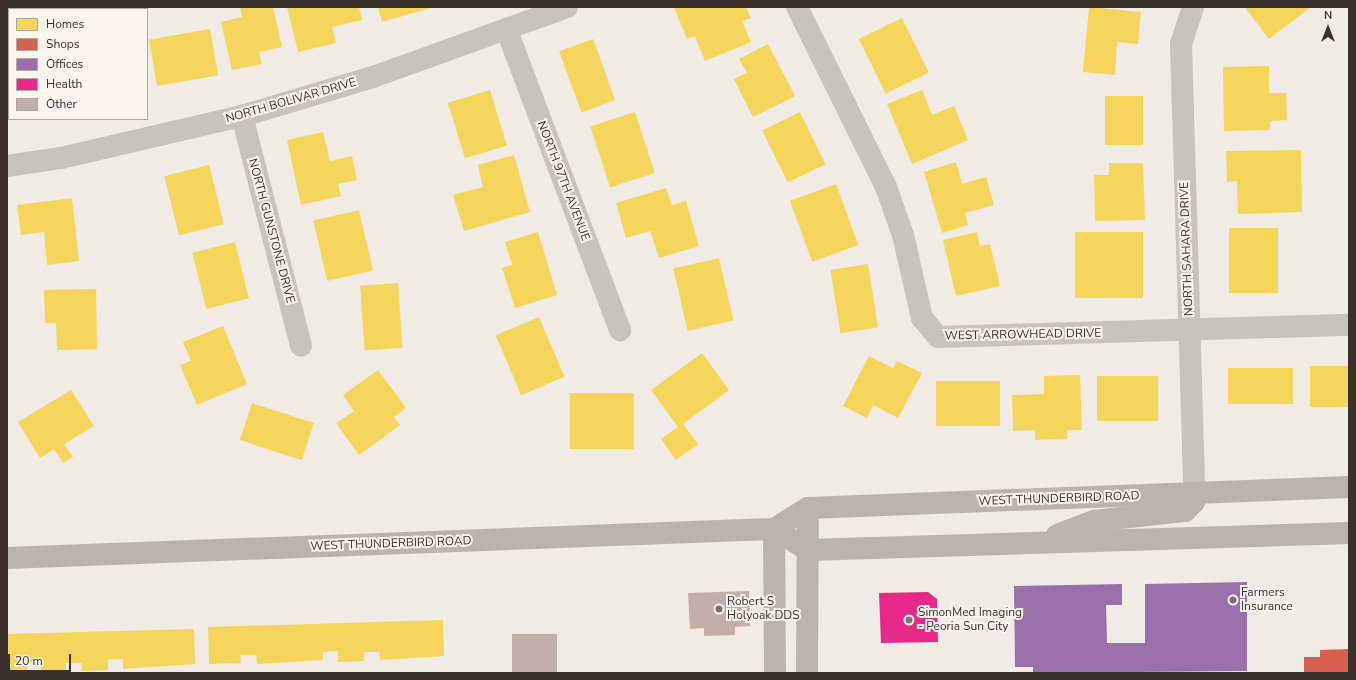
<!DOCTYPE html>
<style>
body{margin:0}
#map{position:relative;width:1356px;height:680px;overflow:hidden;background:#f0ebe5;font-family:"Nunito Sans",sans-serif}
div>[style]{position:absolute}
.homes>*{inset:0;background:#f6d55c;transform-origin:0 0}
.shops>*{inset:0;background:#d6604d}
.offices>*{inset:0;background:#9970ab}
.health>*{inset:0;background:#e7298a}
.building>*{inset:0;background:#c3afa7;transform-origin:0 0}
.street>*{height:22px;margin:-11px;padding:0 11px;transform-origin:11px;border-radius:11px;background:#c9c3be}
.secondary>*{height:22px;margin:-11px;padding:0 11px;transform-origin:11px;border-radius:11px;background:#bab3ae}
.dots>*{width:11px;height:11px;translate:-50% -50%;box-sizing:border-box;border:2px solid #fbf5ee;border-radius:50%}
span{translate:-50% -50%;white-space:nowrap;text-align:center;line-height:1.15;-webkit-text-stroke:4px #fbf5ee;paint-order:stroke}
.street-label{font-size:12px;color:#3b302b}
.poi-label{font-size:12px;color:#3b302b}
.left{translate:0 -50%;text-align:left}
.frame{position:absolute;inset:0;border:8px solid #3b302b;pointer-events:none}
.legend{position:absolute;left:8px;top:8px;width:140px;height:112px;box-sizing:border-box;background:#fbf5ee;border:1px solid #aea6a0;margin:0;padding:5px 7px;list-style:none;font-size:12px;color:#3b302b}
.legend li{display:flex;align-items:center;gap:8px;height:20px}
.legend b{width:20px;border:1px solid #aea6a0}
.north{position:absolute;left:1308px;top:8px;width:40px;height:40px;-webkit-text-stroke:3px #fbf5ee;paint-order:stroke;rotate:0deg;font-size:11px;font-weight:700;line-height:16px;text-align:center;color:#3b302b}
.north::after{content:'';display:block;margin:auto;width:14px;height:18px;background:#3b302b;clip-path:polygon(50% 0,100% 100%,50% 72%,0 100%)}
.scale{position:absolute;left:8px;top:654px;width:63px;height:18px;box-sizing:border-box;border:2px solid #3b302b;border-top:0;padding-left:5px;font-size:12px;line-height:14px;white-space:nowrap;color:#3b302b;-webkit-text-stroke:3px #fbf5ee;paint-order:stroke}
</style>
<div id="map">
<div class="homes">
<i style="clip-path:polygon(240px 7px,273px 7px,282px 47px,259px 52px,262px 64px,232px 70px,221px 22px,242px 17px)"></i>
<i style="clip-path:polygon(287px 7px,359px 7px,362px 20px,332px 27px,336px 43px,298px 52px)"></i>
<i style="clip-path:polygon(378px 7px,434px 7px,382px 22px)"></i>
<i style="clip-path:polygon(674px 7px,746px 7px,751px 18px,742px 21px,751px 42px,705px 61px,695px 36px,687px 39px)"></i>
<i style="clip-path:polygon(1089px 7px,1141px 12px,1138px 44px,1117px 42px,1115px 75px,1083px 72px)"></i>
<i style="clip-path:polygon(1248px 7px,1311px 7px,1269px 39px,1246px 9px)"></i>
<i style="left:902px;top:18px;width:61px;height:48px;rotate:64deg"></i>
<i style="left:210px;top:29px;width:47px;height:62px;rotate:80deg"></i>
<i style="left:593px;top:39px;width:65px;height:36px;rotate:70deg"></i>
<i style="clip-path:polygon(768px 44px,795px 96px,753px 117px,734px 79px,747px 73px,739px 59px)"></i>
<i style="clip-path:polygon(1269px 66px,1269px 93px,1286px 93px,1287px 120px,1270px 121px,1270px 130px,1224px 131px,1223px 67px)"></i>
<i style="clip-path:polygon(7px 71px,9px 71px,7px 119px)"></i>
<i style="left:490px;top:90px;width:58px;height:44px;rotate:73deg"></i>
<i style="clip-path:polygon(922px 90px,932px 115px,954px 106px,968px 140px,912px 164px,887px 104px)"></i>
<i style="left:1105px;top:96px;width:38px;height:49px"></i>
<i style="left:635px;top:112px;width:64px;height:47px;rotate:72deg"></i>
<i style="left:800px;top:112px;width:58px;height:42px;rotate:64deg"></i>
<i style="clip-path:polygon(323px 132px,330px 161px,352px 156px,357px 180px,338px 184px,341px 196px,301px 205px,287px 140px)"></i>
<i style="clip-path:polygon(1301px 150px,1302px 212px,1238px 214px,1237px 181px,1227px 182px,1226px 151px)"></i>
<i style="clip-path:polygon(514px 155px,530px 212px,464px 231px,453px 195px,483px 187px,478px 165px)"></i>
<i style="clip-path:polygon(956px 162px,962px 184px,986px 177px,994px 205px,965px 213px,968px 225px,942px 233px,924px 172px)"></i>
<i style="clip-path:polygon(1109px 163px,1143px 163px,1145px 220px,1095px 221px,1094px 175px,1109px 175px)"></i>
<i style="left:209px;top:165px;width:61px;height:46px;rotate:76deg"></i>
<i style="left:836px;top:184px;width:65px;height:49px;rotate:70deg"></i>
<i style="clip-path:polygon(666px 188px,672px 205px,686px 201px,699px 246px,659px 258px,650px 231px,626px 238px,616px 203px)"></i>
<i style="clip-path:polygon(72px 198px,79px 261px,47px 265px,44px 232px,21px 235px,17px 205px)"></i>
<i style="left:359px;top:210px;width:62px;height:47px;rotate:77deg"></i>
<i style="left:1229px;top:228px;width:49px;height:65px"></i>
<i style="clip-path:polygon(538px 232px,557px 295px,515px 308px,502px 268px,512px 265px,505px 242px)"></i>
<i style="clip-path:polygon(977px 232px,980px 246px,990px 244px,1000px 286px,956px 296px,943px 240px)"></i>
<i style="left:1075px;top:232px;width:68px;height:66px"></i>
<i style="left:235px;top:242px;width:58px;height:44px;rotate:76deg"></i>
<i style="left:719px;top:258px;width:64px;height:47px;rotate:77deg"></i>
<i style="left:868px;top:264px;width:64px;height:38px;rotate:81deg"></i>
<i style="left:398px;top:283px;width:65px;height:38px;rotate:86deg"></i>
<i style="clip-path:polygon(96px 289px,97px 349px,57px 350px,56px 323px,45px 323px,44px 290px)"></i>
<i style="left:539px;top:317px;width:65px;height:47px;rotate:67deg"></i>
<i style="clip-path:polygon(223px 326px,247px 384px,197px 405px,180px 365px,191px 361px,183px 342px)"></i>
<i style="clip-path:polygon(702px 353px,729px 390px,683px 424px,698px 444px,676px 460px,661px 439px,678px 427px,651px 390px)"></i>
<i style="clip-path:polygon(869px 356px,893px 368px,897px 361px,922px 373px,898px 418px,873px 405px,867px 418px,843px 406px)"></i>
<i style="left:1310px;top:366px;width:39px;height:41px"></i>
<i style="left:1228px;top:368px;width:65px;height:36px"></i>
<i style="clip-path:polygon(378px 370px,406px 408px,394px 417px,400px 425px,359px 455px,336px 423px,354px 411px,343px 395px)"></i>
<i style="clip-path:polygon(1080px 375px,1082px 430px,1067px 430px,1067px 439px,1035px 440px,1035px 430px,1013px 431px,1012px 395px,1044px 394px,1044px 376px)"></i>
<i style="left:1097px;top:376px;width:61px;height:45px"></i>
<i style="left:936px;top:381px;width:64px;height:45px"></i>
<i style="clip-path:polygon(71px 390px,94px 426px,64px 444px,73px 457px,63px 463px,54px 449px,40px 458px,18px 422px)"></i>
<i style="left:570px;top:393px;width:64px;height:56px"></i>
<i style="left:252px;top:403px;width:65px;height:39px;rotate:18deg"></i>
<i style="clip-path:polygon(443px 620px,444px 656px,380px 660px,379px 652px,364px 652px,364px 661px,338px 662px,338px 651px,323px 652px,323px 660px,257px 664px,256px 655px,240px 655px,241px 663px,209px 664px,208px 627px)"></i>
<i style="clip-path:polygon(194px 629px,195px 664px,123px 669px,123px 659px,108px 659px,108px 670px,82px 671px,82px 663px,66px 663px,66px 671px,41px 672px,41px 662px,27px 662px,27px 673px,7px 673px,7px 634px)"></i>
</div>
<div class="shops">
<i style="clip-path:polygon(1349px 649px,1349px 673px,1304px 673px,1304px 657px,1320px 657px,1320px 650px)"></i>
</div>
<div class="offices">
<i style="clip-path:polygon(1247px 582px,1247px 671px,1033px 673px,1033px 667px,1015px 667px,1014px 586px,1122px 584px,1122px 605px,1106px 605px,1107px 643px,1145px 643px,1145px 584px)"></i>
</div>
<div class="health">
<i style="clip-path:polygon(928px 592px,937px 599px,938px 642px,881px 643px,879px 593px)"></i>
</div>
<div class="building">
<i style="clip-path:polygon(749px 591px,750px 626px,735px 627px,735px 635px,704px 636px,704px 628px,690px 629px,688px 593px)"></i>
<i style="left:512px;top:634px;width:45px;height:39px"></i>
</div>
<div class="street">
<i style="left:797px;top:7px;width:201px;rotate:63.7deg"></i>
<i style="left:886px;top:187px;width:51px;rotate:70.5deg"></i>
<i style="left:903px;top:235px;width:85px;rotate:77.1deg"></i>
<i style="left:922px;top:318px;width:25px;rotate:50deg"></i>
<i style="left:938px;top:337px;width:411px;rotate:-1.7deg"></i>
<i style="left:1193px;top:7px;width:39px;rotate:108deg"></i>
<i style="left:1181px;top:44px;width:449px;rotate:88.3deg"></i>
<i style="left:507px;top:31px;width:320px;rotate:69.3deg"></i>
<i style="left:242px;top:116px;width:237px;rotate:75.6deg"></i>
<i style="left:7px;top:166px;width:55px;rotate:-8.4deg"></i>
<i style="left:61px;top:158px;width:186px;rotate:-13.1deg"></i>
<i style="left:242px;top:116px;width:137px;rotate:-16.6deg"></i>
<i style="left:373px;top:77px;width:206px;rotate:-19.8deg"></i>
</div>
<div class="secondary">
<i style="left:774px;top:529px;width:40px;rotate:32deg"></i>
<i style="left:808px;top:550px;width:541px;rotate:-1.8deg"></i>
<i style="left:774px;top:529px;width:144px;rotate:89.6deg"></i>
<i style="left:1057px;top:535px;width:40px;rotate:-21deg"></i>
<i style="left:1094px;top:521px;width:92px;rotate:-6.3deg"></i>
<i style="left:1185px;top:511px;width:13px;rotate:-45deg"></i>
<i style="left:1194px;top:502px;width:9px;rotate:-90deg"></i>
<i style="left:7px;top:558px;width:768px;rotate:-2.17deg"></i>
<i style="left:774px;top:529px;width:40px;rotate:-32deg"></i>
<i style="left:808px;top:508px;width:541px;rotate:-2.22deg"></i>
<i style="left:807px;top:673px;width:165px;rotate:-89.7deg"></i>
</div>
<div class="dots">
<i style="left:1233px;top:600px;background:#7a716c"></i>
<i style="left:719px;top:609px;background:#7a716c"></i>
<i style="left:909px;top:620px;background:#7a716c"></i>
</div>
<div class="street-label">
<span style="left:291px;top:101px;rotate:-16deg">NORTH BOLIVAR DRIVE</span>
<span style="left:563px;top:181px;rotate:69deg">NORTH 97TH AVENUE</span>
<span style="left:271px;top:231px;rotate:75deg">NORTH GUNSTONE DRIVE</span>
<span style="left:1187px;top:249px;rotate:-92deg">NORTH SAHARA DRIVE</span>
<span style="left:1023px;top:335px;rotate:-1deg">WEST ARROWHEAD DRIVE</span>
<span style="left:1059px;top:499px;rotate:-2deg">WEST THUNDERBIRD ROAD</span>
<span style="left:391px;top:544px;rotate:-2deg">WEST THUNDERBIRD ROAD</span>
</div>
<div class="poi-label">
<span class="left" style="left:1241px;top:600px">Farmers<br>Insurance</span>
<span class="left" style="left:727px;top:609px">Robert S<br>Holyoak DDS</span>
<span class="left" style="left:918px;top:620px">SimonMed Imaging<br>- Peoria Sun City</span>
</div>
<div class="frame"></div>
<ul class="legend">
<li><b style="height:11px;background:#f6d55c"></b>Homes</li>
<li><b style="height:11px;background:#d6604d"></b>Shops</li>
<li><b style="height:11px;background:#9970ab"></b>Offices</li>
<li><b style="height:11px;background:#e7298a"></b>Health</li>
<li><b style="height:11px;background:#c3afa7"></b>Other</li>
</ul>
<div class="north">N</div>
<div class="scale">20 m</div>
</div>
